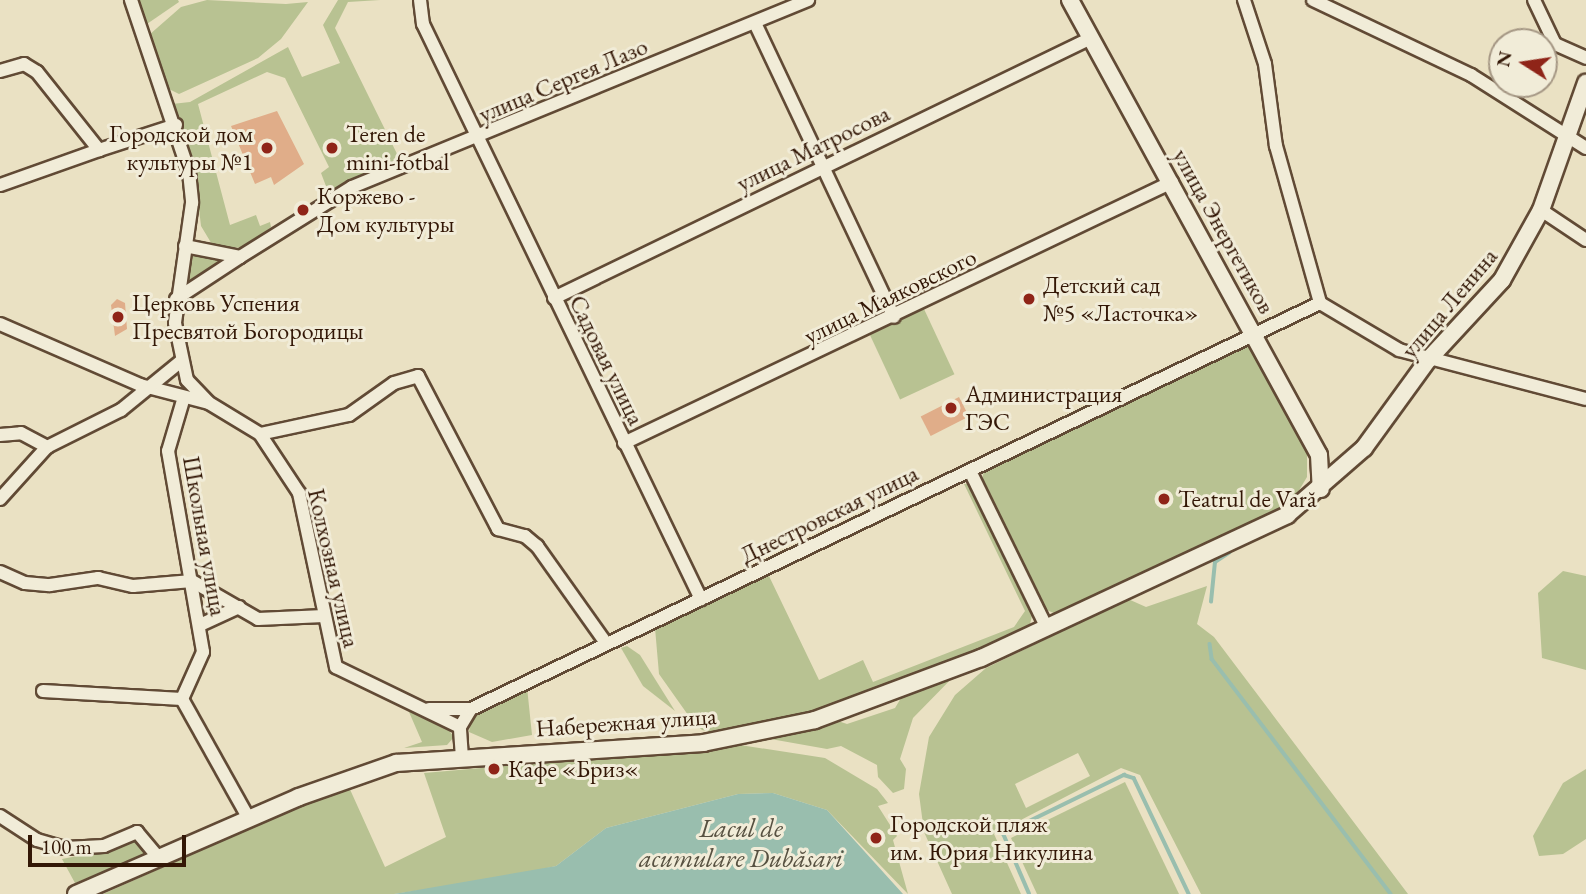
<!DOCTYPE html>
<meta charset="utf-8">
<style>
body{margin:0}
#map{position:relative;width:1586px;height:894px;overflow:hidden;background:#eae1c3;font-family:"EB Garamond",serif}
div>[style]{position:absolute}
.green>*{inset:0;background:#b8c292;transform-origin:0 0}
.water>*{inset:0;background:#99beae}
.stream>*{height:3.5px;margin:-1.75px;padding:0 1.75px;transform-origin:1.75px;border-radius:1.75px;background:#99beae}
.building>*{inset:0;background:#e0ad89;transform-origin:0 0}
.roads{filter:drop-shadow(2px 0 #614a35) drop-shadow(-2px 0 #614a35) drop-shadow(0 2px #614a35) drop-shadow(0 -2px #614a35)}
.minor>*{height:12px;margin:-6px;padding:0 6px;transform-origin:6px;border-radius:6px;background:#f1ecd8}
.tertiary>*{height:16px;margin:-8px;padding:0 8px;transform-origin:8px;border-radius:8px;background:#f1ecd8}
.dots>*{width:19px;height:19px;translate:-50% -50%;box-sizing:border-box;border:4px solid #f1ecd8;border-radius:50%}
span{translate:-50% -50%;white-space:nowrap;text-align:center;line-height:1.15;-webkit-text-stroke:6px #f1ecd8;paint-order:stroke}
.street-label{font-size:24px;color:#331706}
.poi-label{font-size:24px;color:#331706}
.right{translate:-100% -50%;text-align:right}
.left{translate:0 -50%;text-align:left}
.water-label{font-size:26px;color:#575141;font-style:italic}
.north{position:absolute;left:1488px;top:28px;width:70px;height:70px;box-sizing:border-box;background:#f1ecd8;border:2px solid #a59784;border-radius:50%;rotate:282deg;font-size:19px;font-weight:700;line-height:28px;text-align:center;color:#331706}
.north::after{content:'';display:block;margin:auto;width:24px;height:32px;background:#8f2418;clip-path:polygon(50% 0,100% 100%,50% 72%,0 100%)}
.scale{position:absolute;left:28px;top:835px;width:158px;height:32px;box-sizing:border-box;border:4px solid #331706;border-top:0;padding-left:9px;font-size:21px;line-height:24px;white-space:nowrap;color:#331706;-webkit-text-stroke:5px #f1ecd8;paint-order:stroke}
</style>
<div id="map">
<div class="green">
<i style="clip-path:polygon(137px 0,178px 0,179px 2px,144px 26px)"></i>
<i style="clip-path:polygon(207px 0,286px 4px,308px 2px,281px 39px,258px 58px,179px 94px,167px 88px,149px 35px,181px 7px)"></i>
<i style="clip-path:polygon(338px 0,380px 0,348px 2px,335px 28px,402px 164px,329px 194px,321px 173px,329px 167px,285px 78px,267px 72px,198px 104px,230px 225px,256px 215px,260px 226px,270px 222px,271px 227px,244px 248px,213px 246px,201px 226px,194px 166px,172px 104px,190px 102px,288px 47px,302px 77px,340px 63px,323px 25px)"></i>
<i style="clip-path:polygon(198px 254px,222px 261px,190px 282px,185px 278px,188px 258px)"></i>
<i style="left:924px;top:309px;width:72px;height:60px;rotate:65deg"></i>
<i style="clip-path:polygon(1244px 343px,1252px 346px,1307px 446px,1307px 477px,1292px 502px,1061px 616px,1044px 609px,982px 481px,984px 469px)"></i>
<i style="clip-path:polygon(964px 484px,971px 484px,1033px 611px,1029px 629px,819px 715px,720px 734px,702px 730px,693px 722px,659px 674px,655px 628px,768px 574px,819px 680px,863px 660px,873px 682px,1014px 627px,1025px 611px)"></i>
<i style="clip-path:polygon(1563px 571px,1586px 576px,1586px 670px,1542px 658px,1538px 593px)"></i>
<i style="clip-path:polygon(evenodd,1207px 586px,1197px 624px,1214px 637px,1408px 894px,1201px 894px,1140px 775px,1121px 768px,994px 834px,1021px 894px,952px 894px,924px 832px,919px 794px,929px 737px,955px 695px,986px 668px,1128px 599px,1146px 607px,1207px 586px,1078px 753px,1090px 776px,1026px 808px,1015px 784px,1078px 753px)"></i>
<i style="clip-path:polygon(627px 646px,640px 655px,675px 711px,643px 686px,621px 648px)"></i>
<i style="clip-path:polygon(959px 671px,913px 718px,900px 759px,906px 769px,904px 789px,893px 793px,878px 777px,877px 765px,841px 746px,827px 749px,765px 738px,835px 720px,847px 724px,895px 708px,904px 693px)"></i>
<i style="clip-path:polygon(527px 687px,532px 735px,492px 742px,469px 732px,472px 714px)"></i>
<i style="clip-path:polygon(406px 705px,444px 724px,454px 737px,447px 745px,404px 748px,422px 742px)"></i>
<i style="clip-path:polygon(740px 745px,825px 758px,877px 789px,888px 803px,878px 806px,897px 836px,893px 840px,908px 894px,827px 810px,773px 793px,738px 794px,606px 828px,556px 866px,504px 878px,394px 894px,103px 894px,348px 785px,385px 867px,446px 837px,424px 773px)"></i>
<i style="clip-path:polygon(1586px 769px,1586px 839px,1563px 854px,1539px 856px,1533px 836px,1563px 783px)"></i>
<i style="clip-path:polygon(1125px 782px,1179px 894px,1037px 894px,1011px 838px)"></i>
<i style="clip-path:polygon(136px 838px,148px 853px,75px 883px,62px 859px,108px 850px)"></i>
</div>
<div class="water">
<i style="clip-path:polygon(773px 793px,827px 810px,903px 894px,394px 894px,556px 866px,606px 828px,738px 794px)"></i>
</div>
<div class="stream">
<i style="left:1211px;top:602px;width:40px;rotate:-84.3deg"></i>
<i style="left:1215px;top:562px;width:17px;rotate:-33deg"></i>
<i style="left:1210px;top:644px;width:15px;rotate:82deg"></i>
<i style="left:1212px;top:659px;width:295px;rotate:52.7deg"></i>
<i style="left:1029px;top:894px;width:65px;rotate:-113.4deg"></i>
<i style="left:1003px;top:834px;width:135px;rotate:-26deg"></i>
<i style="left:1124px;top:775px;width:10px;rotate:17deg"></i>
<i style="left:1134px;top:778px;width:128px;rotate:64.6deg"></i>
</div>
<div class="building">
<i style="clip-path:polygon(277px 111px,304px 164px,274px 185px,271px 177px,255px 184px,231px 126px)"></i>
<i style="clip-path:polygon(117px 299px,125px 303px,127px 329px,115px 336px,111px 305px)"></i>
<i style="left:959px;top:397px;width:22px;height:43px;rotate:63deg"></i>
</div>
<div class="roads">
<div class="minor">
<i style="left:131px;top:0;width:182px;rotate:71.4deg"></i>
<i style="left:189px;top:172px;width:31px;rotate:84deg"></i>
<i style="left:192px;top:203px;width:121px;rotate:98.1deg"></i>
<i style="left:175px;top:323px;width:58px;rotate:78.1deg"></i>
<i style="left:187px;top:380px;width:30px;rotate:46deg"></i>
<i style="left:420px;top:0;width:24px;rotate:83deg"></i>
<i style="left:423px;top:24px;width:639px;rotate:64.2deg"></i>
<i style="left:1244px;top:0;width:67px;rotate:71.8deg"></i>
<i style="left:1265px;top:64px;width:83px;rotate:82.4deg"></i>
<i style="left:1276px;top:146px;width:163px;rotate:74.3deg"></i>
<i style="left:1320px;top:303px;width:92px;rotate:30.7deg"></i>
<i style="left:1399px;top:350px;width:193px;rotate:14.7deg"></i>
<i style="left:1313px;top:0;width:175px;rotate:25.4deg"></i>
<i style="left:1471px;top:75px;width:136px;rotate:32.4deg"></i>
<i style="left:1534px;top:0;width:49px;rotate:64.5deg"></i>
<i style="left:1555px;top:44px;width:34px;rotate:24deg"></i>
<i style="left:755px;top:23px;width:325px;rotate:64.7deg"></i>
<i style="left:0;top:71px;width:25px;rotate:-16deg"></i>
<i style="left:24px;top:64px;width:15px;rotate:32deg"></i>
<i style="left:37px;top:72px;width:100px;rotate:51.5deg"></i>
<i style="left:99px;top:150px;width:105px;rotate:160.5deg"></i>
<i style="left:99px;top:150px;width:81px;rotate:-18deg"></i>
<i style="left:1541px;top:210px;width:54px;rotate:33.7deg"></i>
<i style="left:185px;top:246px;width:56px;rotate:11.3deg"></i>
<i style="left:240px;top:257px;width:132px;rotate:-32deg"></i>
<i style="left:352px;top:187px;width:493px;rotate:-22.3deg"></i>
<i style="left:554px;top:298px;width:597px;rotate:-25.83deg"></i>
<i style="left:176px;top:299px;width:77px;rotate:-33.3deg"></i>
<i style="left:0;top:324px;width:153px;rotate:23.5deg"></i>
<i style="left:140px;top:385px;width:71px;rotate:14.6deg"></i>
<i style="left:209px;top:403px;width:60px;rotate:31.3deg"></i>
<i style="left:260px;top:434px;width:71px;rotate:56.5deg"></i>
<i style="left:299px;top:493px;width:178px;rotate:78deg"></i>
<i style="left:336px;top:667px;width:138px;rotate:25.8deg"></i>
<i style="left:184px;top:397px;width:56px;rotate:106.5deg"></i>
<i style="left:168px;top:451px;width:204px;rotate:80.1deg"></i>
<i style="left:203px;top:652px;width:51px;rotate:114.1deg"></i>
<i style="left:182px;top:699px;width:137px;rotate:60.8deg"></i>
<i style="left:260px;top:434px;width:91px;rotate:-12.1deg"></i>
<i style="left:349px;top:415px;width:55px;rotate:-35.4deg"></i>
<i style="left:394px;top:383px;width:25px;rotate:-16deg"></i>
<i style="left:418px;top:376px;width:173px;rotate:62.4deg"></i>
<i style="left:498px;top:529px;width:28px;rotate:15deg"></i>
<i style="left:525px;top:536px;width:16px;rotate:40deg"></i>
<i style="left:537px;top:546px;width:119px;rotate:54.6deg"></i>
<i style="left:0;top:435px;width:21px;rotate:-5deg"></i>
<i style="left:21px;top:433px;width:30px;rotate:28deg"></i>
<i style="left:624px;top:443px;width:607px;rotate:-25.47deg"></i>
<i style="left:970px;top:471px;width:175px;rotate:63.9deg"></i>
<i style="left:0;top:499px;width:70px;rotate:-47.9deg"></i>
<i style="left:47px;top:447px;width:83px;rotate:-26.6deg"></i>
<i style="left:121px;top:410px;width:77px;rotate:-39.2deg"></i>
<i style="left:0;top:572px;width:27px;rotate:24deg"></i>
<i style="left:25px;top:583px;width:25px;rotate:5deg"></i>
<i style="left:50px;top:585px;width:49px;rotate:-8.3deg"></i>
<i style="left:98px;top:578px;width:36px;rotate:13deg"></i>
<i style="left:133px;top:586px;width:59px;rotate:-4.8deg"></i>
<i style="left:192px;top:581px;width:76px;rotate:29.9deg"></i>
<i style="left:258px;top:619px;width:66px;rotate:-2.6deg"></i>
<i style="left:200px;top:625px;width:43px;rotate:-24.8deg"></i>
<i style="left:43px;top:691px;width:139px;rotate:3.3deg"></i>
<i style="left:429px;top:709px;width:42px"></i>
<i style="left:462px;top:758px;width:31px;rotate:-94deg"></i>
<i style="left:460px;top:727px;width:21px;rotate:-59deg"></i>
<i style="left:471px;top:709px;width:941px;rotate:-25.56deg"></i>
<i style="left:0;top:816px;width:44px;rotate:33deg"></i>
<i style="left:37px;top:840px;width:29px;rotate:16deg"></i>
<i style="left:65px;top:848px;width:39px;rotate:-3deg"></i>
<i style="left:104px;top:846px;width:36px;rotate:-23deg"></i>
<i style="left:137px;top:832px;width:35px;rotate:50deg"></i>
</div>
<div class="tertiary">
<i style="left:1070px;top:0;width:519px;rotate:61.31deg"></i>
<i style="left:1319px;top:455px;width:34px;rotate:87deg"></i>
<i style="left:76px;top:894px;width:243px;rotate:-23.5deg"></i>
<i style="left:299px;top:797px;width:103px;rotate:-19.3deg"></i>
<i style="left:396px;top:763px;width:308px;rotate:-3.7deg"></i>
<i style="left:703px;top:743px;width:114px;rotate:-11.6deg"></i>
<i style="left:815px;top:720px;width:177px;rotate:-20.5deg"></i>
<i style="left:981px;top:658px;width:338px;rotate:-25deg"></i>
<i style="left:1287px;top:515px;width:102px;rotate:-41deg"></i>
<i style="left:1364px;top:448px;width:109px;rotate:-54deg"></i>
<i style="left:1428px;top:360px;width:109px;rotate:-47.2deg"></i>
<i style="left:1502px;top:280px;width:80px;rotate:-60.9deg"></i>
<i style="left:1541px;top:210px;width:135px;rotate:-70.5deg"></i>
</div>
</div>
<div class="dots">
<i style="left:267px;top:148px;background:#8f2418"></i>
<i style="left:332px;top:148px;background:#8f2418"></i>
<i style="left:303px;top:210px;background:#8f2418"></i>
<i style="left:1029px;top:299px;background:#8f2418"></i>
<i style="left:118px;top:317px;background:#8f2418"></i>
<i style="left:951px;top:408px;background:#8f2418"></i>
<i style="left:1164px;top:499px;background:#8f2418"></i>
<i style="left:494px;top:769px;background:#8f2418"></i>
<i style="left:876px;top:838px;background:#8f2418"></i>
</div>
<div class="street-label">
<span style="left:563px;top:80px;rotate:-23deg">улица Сергея Лазо</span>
<span style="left:813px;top:148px;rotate:-26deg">улица Матросова</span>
<span style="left:1224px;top:231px;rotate:61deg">улица Энергетиков</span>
<span style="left:890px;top:296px;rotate:-26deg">улица Маяковского</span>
<span style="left:1449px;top:303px;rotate:-50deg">улица Ленина</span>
<span style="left:607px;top:360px;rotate:64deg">Садовая улица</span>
<span style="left:829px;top:514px;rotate:-26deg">Днестровская улица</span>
<span style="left:205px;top:536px;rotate:80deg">Школьная улица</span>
<span style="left:334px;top:568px;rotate:77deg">Колхозная улица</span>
<span style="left:626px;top:722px;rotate:-4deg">Набережная улица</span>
</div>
<div class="poi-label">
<span class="right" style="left:253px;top:148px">Городской дом<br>культуры №1</span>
<span class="left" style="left:346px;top:148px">Teren de<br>mini-fotbal</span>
<span class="left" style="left:317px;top:210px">Коржево -<br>Дом культуры</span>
<span class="left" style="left:1043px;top:299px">Детский сад<br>№5 «Ласточка»</span>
<span class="left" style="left:132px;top:317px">Церковь Успения<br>Пресвятой Богородицы</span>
<span class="left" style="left:965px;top:408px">Администрация<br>ГЭС</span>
<span class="left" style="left:1178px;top:499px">Teatrul de Vară</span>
<span class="left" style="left:508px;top:769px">Кафе «Бриз«</span>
<span class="left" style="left:890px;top:838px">Городской пляж<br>им. Юрия Никулина</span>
</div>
<div class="water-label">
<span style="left:741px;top:844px">Lacul de<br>acumulare Dubăsari</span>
</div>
<div class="north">N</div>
<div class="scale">100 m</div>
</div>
